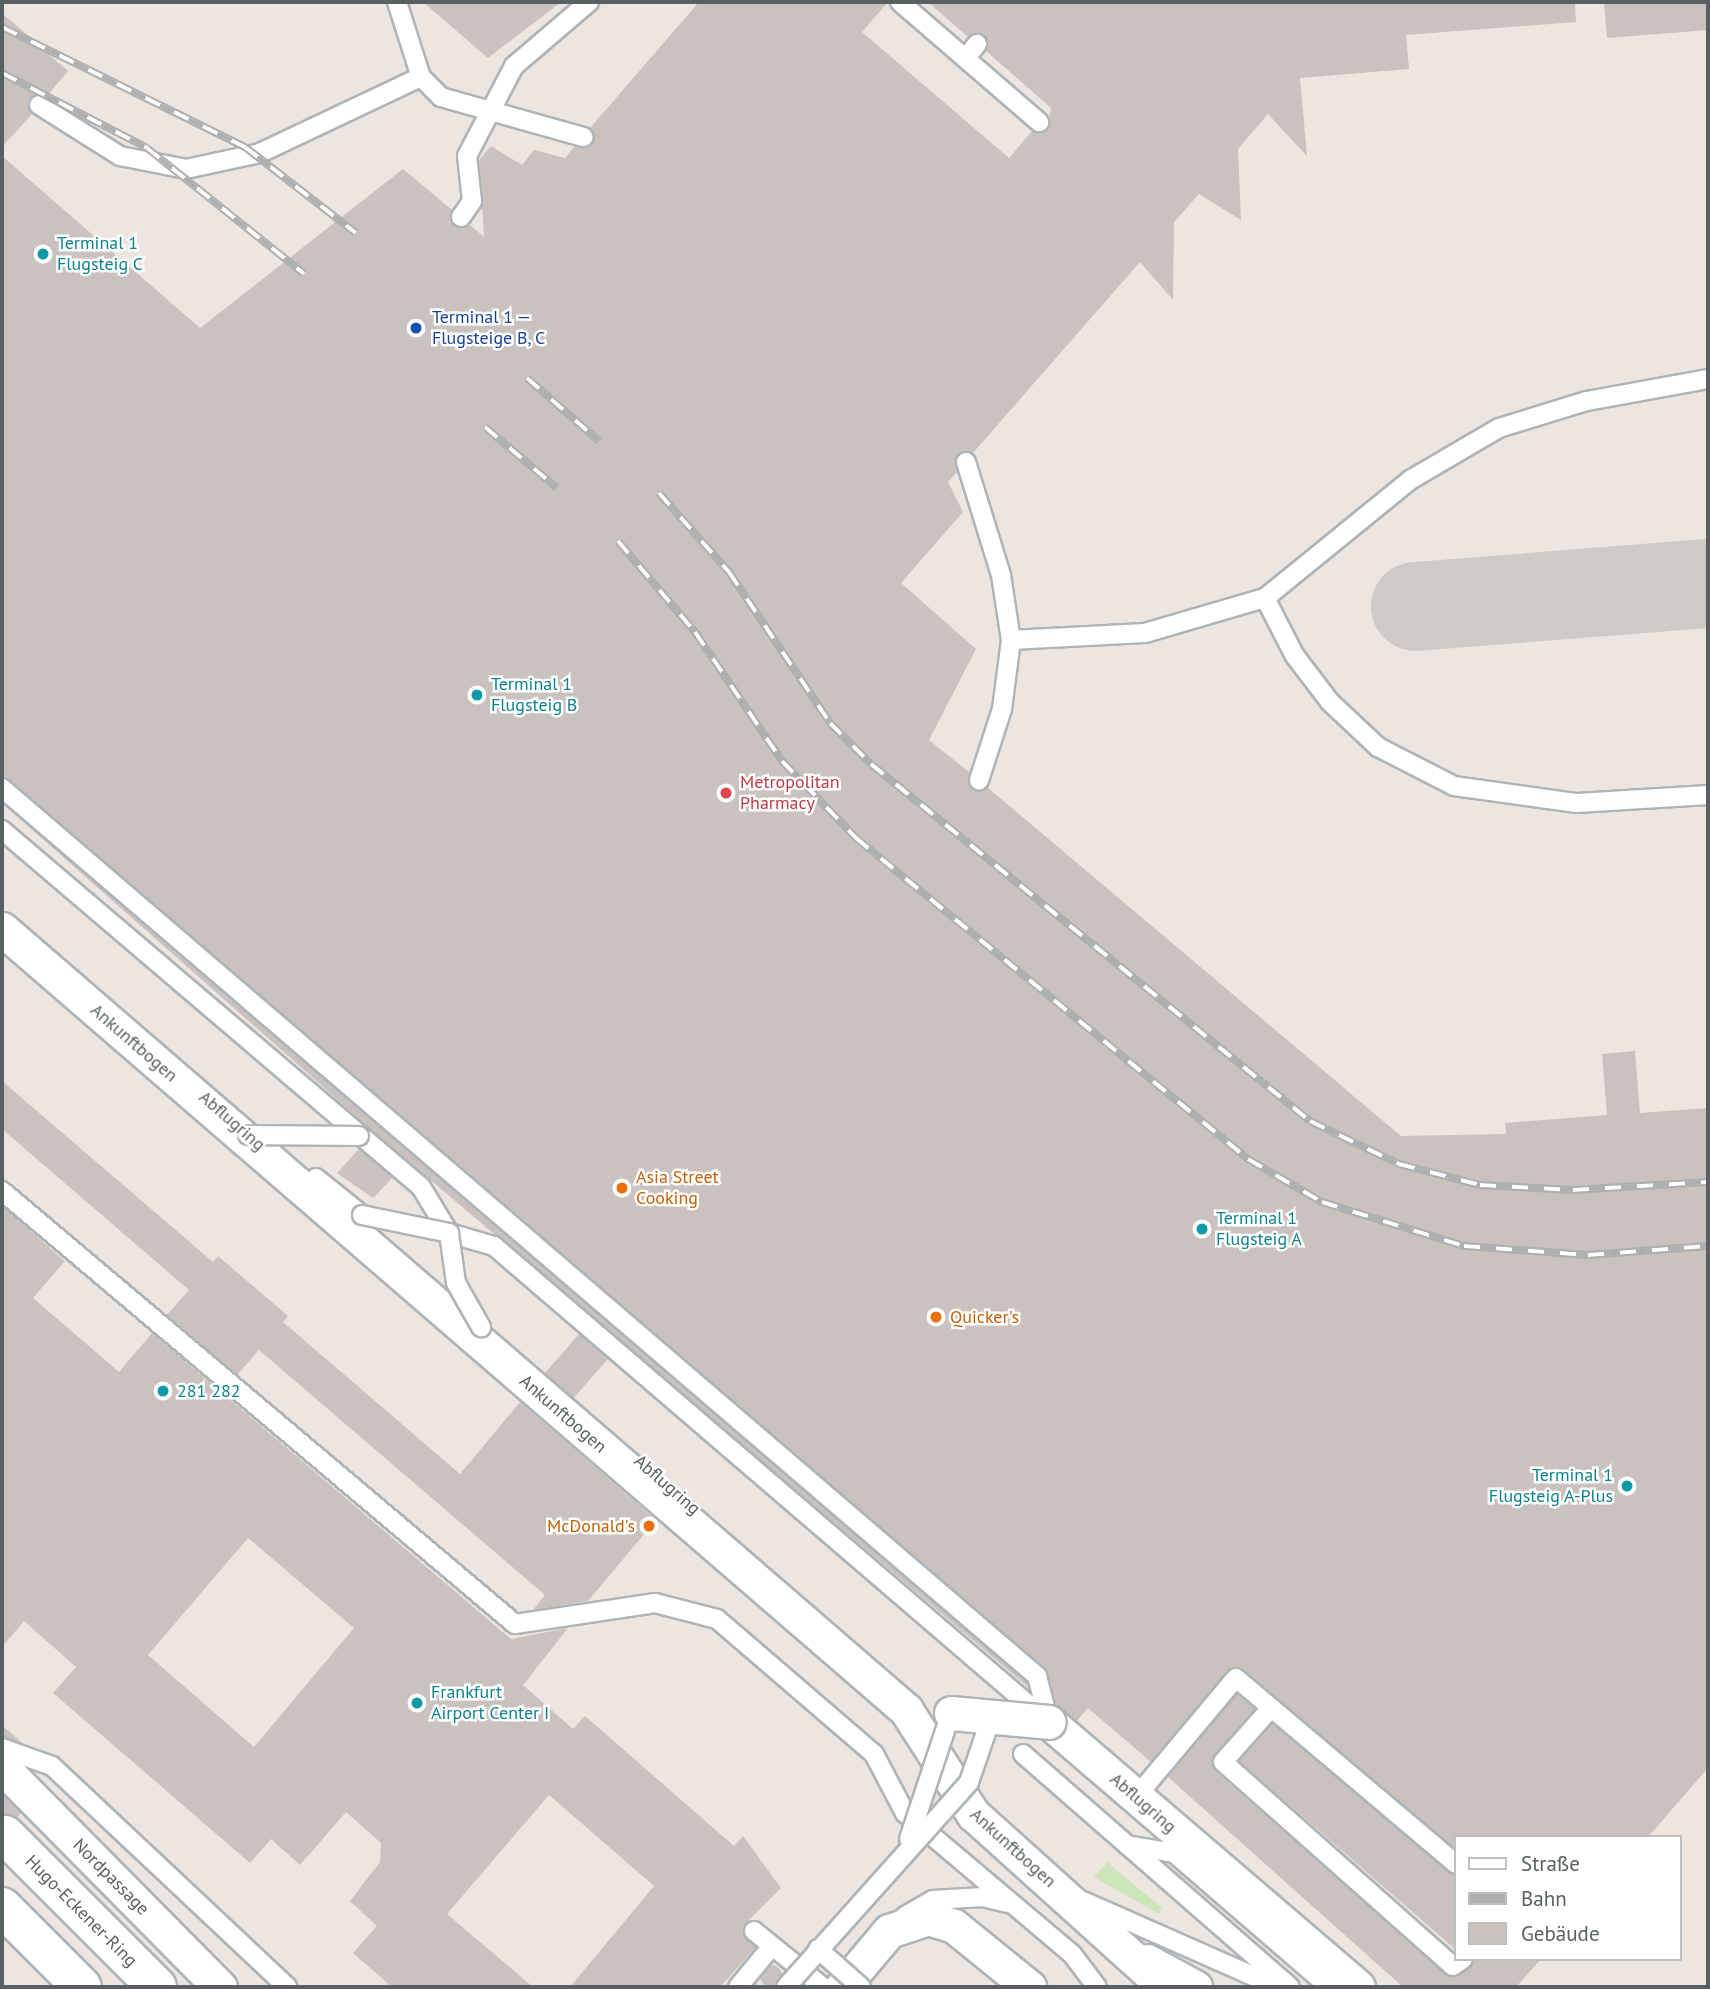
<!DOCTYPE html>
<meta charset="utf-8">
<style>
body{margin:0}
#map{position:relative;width:1710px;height:1989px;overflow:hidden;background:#ede5df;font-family:"PT Sans",sans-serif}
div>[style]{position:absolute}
.green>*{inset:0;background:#cbe7ba}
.taxiway>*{height:89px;margin:-44.5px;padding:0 44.5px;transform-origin:44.5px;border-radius:44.5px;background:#cecac8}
.building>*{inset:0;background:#cac2bf;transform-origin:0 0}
.round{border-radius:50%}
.roads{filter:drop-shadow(2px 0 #aeb4b7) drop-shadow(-2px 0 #aeb4b7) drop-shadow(0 2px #aeb4b7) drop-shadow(0 -2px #aeb4b7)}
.lane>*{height:18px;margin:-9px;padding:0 9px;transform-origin:9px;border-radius:9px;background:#fff}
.street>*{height:33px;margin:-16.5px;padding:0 16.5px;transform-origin:16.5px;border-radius:16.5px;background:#fff}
.secondary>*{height:38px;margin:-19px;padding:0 19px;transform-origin:19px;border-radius:19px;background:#fff}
.rail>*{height:8px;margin-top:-4px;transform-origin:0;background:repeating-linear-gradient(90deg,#fff 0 16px,#aeafb0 0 32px);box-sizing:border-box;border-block:2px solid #aeafb0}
.bridges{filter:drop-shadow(2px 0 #aeb4b7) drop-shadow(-2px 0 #aeb4b7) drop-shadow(0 2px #aeb4b7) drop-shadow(0 -2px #aeb4b7)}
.lane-bridge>*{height:18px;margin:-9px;padding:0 9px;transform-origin:9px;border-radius:9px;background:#fff}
.street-bridge>*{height:33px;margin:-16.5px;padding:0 16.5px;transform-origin:16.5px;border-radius:16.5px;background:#fff}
.dots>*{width:19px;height:19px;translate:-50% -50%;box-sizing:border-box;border:4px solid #fff;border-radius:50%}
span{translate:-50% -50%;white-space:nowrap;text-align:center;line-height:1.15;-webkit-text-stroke:5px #fff;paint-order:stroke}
.culture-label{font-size:18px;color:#0d838f}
.left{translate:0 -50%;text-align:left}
.right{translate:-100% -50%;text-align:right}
.transit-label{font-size:18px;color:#164399}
.health-label{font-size:18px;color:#be3a42}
.street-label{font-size:18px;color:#596062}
.food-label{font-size:18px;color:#c56008}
.frame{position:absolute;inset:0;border:4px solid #596062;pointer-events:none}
.legend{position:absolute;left:1454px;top:1835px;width:228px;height:126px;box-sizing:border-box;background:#fff;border:2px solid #bdbfc0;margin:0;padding:9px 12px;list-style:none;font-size:21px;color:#596062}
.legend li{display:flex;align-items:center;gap:14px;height:35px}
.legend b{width:35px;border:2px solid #bdbfc0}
</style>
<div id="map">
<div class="green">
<i style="clip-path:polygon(1107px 1862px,1162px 1908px,1159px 1914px,1094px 1877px)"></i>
</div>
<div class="taxiway">
<i style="left:1415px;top:606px;width:294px;rotate:-4.5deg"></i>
</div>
<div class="building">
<i style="clip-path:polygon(423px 2px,561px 2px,488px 58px)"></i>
<i style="clip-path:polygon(699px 2px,888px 2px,862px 32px,1009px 158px,1032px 131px,1048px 129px,1051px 108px,986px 51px,985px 36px,968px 37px,928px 2px,1575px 2px,1576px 22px,1406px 35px,1409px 69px,1300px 78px,1307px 156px,1268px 114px,1238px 149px,1241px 220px,1199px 194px,1174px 222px,1173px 300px,1140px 262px,973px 453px,957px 455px,957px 472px,948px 482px,963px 512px,901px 583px,976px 649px,929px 740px,969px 772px,970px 787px,987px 787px,1401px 1136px,1506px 1134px,1505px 1123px,1607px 1115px,1602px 1054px,1635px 1051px,1640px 1113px,1708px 1108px,1708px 1768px,1648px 1837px,1456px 1837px,1456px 1849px,1239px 1667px,1227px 1671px,1151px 1762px,1088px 1708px,1077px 1721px,1056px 1705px,1044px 1667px,2px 777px,2px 156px,200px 328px,403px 169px,452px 210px,454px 226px,469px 224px,484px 237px,479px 160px,491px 146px,522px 165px,534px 150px,565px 158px,575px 146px,590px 146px,590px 128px)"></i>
<i style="clip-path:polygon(1604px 2px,1708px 2px,1708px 30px,1607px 38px)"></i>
<i style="clip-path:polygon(2px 13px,68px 71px,47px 96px,30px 98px,32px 114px,2px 147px)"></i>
<i style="clip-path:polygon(2px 803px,1027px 1682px,1028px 1687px,374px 1132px)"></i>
<i style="clip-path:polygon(2px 1081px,213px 1262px,218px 1256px,288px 1316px,283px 1322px,460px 1474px,520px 1402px,656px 1520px,588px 1601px,533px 1610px,545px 1595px,259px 1350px,237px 1375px,167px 1315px,189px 1290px,2px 1129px)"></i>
<i style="clip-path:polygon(359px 1149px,392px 1178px,373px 1198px,337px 1173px)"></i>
<i style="clip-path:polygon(evenodd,2px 1206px,65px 1261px,33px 1298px,119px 1372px,152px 1333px,511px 1639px,568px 1628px,523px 1685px,573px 1729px,585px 1716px,734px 1846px,743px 1836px,781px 1888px,745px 1924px,744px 1936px,756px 1947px,720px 1987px,570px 1987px,654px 1886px,549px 1795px,447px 1914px,533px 1987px,392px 1987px,353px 1953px,377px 1926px,350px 1901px,380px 1862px,381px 1843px,346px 1812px,300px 1865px,271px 1839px,250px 1863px,53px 1693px,76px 1667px,24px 1621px,2px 1647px,2px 1206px,248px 1538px,354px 1628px,254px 1747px,148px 1655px,248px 1538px)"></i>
<i style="left:579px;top:1334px;width:38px;height:52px;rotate:41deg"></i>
<i style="clip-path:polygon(1237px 1694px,1255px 1709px,1214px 1755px,1215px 1771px,1446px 1975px,1459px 1976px,1474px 1959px,1541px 1959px,1516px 1987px,1403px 1987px,1168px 1777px)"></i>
<i style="clip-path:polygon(1272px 1724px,1456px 1875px,1456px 1950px,1239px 1761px)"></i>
<i style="clip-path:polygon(2px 1725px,22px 1743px,2px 1737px)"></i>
<i style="clip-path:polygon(2px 1794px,21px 1813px,17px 1818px,2px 1814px)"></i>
<i class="round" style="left:760px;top:1965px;width:22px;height:22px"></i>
</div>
<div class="roads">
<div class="lane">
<i style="left:397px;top:2px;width:79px;rotate:72.3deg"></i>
<i style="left:421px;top:77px;width:28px;rotate:45deg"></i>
<i style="left:441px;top:97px;width:148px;rotate:15.7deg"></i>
<i style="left:900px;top:2px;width:184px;rotate:40.8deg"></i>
<i style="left:966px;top:58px;width:18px;rotate:-52deg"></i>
<i style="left:39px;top:105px;width:96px;rotate:32.2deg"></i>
<i style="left:120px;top:156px;width:67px;rotate:11.1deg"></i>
<i style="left:186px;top:169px;width:76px;rotate:-12.2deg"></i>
<i style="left:260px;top:153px;width:178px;rotate:-25.3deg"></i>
<i style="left:461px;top:217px;width:19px;rotate:-55deg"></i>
<i style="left:472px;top:201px;width:45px;rotate:-96.3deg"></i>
<i style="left:467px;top:156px;width:102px;rotate:-62.4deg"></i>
<i style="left:514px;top:66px;width:99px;rotate:-40.5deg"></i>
<i style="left:966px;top:462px;width:118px;rotate:72.8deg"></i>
<i style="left:1001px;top:575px;width:66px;rotate:81.3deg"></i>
<i style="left:1011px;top:640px;width:70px;rotate:97.4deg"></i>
<i style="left:1002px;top:709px;width:75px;rotate:107.9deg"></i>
<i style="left:1265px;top:598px;width:65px;rotate:62.7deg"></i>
<i style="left:1295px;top:656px;width:58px;rotate:52.7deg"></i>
<i style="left:1330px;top:702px;width:66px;rotate:43.2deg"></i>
<i style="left:1378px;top:747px;width:85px;rotate:27.2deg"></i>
<i style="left:1454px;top:786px;width:124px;rotate:7.9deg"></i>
<i style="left:1577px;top:803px;width:131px;rotate:-3.5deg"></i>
<i style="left:1011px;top:640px;width:134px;rotate:-3deg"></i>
<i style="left:1145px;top:633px;width:125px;rotate:-16.3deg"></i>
<i style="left:1265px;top:598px;width:187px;rotate:-39.1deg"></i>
<i style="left:1410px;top:480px;width:103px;rotate:-30.3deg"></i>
<i style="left:1499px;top:428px;width:92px;rotate:-17.1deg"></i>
<i style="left:1587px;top:401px;width:123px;rotate:-10.3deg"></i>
<i style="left:2px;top:788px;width:1364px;rotate:40.63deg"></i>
<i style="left:1037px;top:1676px;width:48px;rotate:75.4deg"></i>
<i style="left:2px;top:830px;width:550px;rotate:40.43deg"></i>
<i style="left:421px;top:1187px;width:54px;rotate:58.7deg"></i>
<i style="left:449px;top:1233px;width:47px;rotate:16.1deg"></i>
<i style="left:494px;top:1246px;width:725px;rotate:40.64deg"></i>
<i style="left:316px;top:1178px;width:59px;rotate:38.8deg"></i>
<i style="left:2px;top:1191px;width:671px;rotate:40.17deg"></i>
<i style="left:515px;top:1624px;width:142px;rotate:-8.5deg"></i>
<i style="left:655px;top:1603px;width:64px;rotate:14.5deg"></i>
<i style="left:717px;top:1619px;width:207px;rotate:40.7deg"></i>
<i style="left:874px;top:1754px;width:67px;rotate:62.3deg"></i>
<i style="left:905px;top:1813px;width:219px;rotate:40.2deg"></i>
<i style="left:1072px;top:1954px;width:41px;rotate:52.9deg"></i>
<i style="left:1271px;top:1708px;width:72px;rotate:131.6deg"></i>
<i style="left:1223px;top:1762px;width:307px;rotate:41.6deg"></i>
<i style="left:1453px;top:1966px;width:12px;rotate:-35deg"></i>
<i style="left:2px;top:1748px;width:53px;rotate:19.8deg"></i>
<i style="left:52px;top:1766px;width:323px;rotate:43.2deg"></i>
<i style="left:1023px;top:1754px;width:354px;rotate:41.1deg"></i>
<i style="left:1136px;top:1797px;width:155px;rotate:-50deg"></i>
<i style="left:1236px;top:1678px;width:288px;rotate:40.2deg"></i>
<i style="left:1127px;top:1845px;width:48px;rotate:9.7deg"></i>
<i style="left:1174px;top:1853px;width:205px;rotate:40.8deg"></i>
<i style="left:1083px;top:1901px;width:213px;rotate:23.8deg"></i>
<i style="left:905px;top:1916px;width:32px;rotate:-30deg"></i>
<i style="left:933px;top:1900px;width:50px;rotate:-3.4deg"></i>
<i style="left:983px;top:1897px;width:25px;rotate:14deg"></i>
<i style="left:754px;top:1931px;width:89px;rotate:39.1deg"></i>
<i style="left:738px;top:1987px;width:53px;rotate:-50.3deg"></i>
</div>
<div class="street">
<i style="left:2px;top:929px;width:1195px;rotate:40.82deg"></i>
<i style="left:906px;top:1710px;width:124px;rotate:57.2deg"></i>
<i style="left:973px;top:1814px;width:258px;rotate:42deg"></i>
<i style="left:1049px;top:1722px;width:407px;rotate:40.6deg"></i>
<i style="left:2px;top:1767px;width:310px;rotate:45.3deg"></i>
<i style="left:1147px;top:1961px;width:55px;rotate:28.4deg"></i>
<i style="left:842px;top:1987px;width:73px;rotate:-50deg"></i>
<i style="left:889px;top:1931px;width:41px;rotate:-18.4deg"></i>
<i style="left:928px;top:1918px;width:27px;rotate:17deg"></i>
<i style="left:954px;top:1926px;width:97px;rotate:39.1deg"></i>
</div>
<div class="secondary">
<i style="left:5px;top:1835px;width:215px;rotate:45deg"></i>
<i style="left:2px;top:1907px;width:113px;rotate:45deg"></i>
</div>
</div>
<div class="rail">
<i style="left:2px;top:27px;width:271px;rotate:26.3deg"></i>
<i style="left:245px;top:147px;width:140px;rotate:37.8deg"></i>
<i style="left:2px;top:73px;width:163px;rotate:27.3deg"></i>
<i style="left:147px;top:148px;width:201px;rotate:38.7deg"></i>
<i style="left:527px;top:378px;width:96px;rotate:41.2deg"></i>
<i style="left:485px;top:427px;width:94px;rotate:40.3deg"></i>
<i style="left:659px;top:493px;width:106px;rotate:48.5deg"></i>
<i style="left:729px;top:572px;width:182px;rotate:56.2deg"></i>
<i style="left:830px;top:723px;width:58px;rotate:45deg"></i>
<i style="left:871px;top:764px;width:566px;rotate:39.12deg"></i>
<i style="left:1310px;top:1121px;width:99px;rotate:25.8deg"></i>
<i style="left:1399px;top:1164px;width:84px;rotate:14.5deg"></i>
<i style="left:1480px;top:1185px;width:93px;rotate:3.1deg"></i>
<i style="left:1573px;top:1190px;width:135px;rotate:-3.4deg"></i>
<i style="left:618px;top:541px;width:119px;rotate:49.8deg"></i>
<i style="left:695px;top:632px;width:156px;rotate:56deg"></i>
<i style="left:782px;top:761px;width:107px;rotate:46.1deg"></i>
<i style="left:856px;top:838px;width:507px;rotate:39.31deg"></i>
<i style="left:1248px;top:1159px;width:86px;rotate:30.2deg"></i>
<i style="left:1322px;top:1202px;width:149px;rotate:17.2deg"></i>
<i style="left:1464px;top:1246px;width:124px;rotate:4.2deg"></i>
<i style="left:1588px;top:1255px;width:120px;rotate:-4.3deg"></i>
</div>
<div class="bridges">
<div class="lane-bridge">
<i style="left:248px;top:1135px;width:111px;rotate:0.5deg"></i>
<i style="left:362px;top:1215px;width:89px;rotate:11.7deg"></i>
<i style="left:449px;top:1233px;width:50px;rotate:82deg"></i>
<i style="left:456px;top:1283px;width:51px;rotate:60.4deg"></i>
<i style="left:909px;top:1839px;width:133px;rotate:-71.6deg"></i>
<i style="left:818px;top:1949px;width:57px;rotate:41.5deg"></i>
<i style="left:786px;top:1987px;width:275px;rotate:-48.2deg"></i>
<i style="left:969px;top:1782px;width:65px;rotate:-71deg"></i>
</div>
<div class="street-bridge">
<i style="left:951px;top:1713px;width:98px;rotate:5.2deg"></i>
</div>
</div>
<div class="dots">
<i style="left:43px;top:254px;background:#0f9aa8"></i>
<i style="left:416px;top:328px;background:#1a4fb4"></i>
<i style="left:477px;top:695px;background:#0f9aa8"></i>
<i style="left:726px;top:793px;background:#e0444e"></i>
<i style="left:622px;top:1188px;background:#e8710a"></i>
<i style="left:1202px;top:1229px;background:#0f9aa8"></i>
<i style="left:936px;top:1317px;background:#e8710a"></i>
<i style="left:163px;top:1391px;background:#0f9aa8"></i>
<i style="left:1627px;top:1486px;background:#0f9aa8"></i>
<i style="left:649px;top:1526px;background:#e8710a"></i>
<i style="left:417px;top:1703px;background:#0f9aa8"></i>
</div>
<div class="culture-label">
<span class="left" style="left:57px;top:254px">Terminal 1<br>Flugsteig C</span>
<span class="left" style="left:491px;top:695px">Terminal 1<br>Flugsteig B</span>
<span class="left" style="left:1216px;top:1229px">Terminal 1<br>Flugsteig A</span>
<span class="left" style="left:177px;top:1391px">281 282</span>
<span class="right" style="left:1613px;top:1486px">Terminal 1<br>Flugsteig A-Plus</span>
<span class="left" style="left:431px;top:1703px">Frankfurt<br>Airport Center I</span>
</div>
<div class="transit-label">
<span class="left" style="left:432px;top:328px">Terminal 1 —<br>Flugsteige B, C</span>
</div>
<div class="health-label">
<span class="left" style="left:740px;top:793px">Metropolitan<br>Pharmacy</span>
</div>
<div class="street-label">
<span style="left:134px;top:1043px;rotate:41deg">Ankunftbogen</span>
<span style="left:232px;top:1121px;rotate:41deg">Abflugring</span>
<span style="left:563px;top:1414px;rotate:41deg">Ankunftbogen</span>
<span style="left:667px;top:1485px;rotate:41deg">Abflugring</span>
<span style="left:1143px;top:1803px;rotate:41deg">Abflugring</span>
<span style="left:1013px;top:1848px;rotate:42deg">Ankunftbogen</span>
<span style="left:111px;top:1877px;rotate:45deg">Nordpassage</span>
<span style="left:81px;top:1911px;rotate:45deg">Hugo-Eckener-Ring</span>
</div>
<div class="food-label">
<span class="left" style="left:636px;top:1188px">Asia Street<br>Cooking</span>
<span class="left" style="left:950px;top:1317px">Quicker's</span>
<span class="right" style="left:635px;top:1526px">McDonald's</span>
</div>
<div class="frame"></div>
<ul class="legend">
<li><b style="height:9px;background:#fff"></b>Straße</li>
<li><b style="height:9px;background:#aeafb0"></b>Bahn</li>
<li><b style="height:19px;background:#cac2bf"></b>Gebäude</li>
</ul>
</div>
